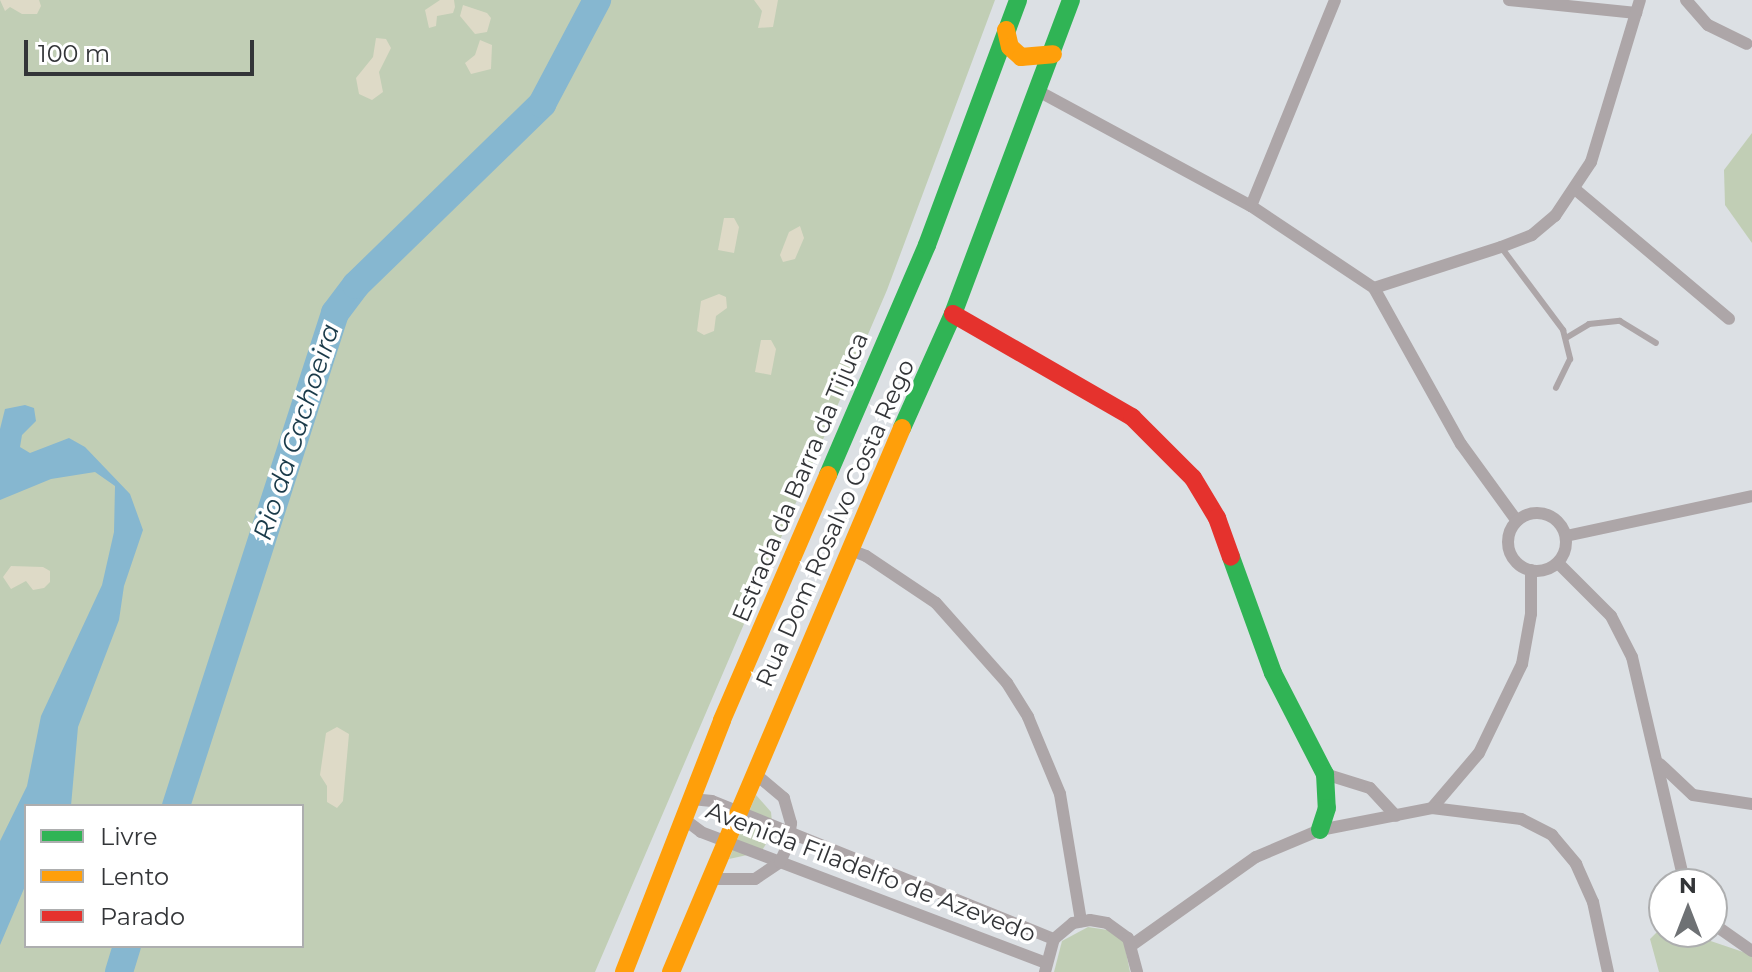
<!DOCTYPE html>
<style>
body{margin:0}
#map{position:relative;width:1752px;height:972px;overflow:hidden;background:#dce0e4;font-family:Montserrat,sans-serif}
div>[style]{position:absolute}
.green>*{inset:0;background:#c1ceb5}
.sand>*{inset:0;background:#dedac7}
.water>*{inset:0;background:#86b7d0}
.river>*{height:28px;margin:-14px;padding:0 14px;transform-origin:14px;border-radius:14px;background:#86b7d0}
.lane>*{height:6px;margin:-3px;padding:0 3px;transform-origin:3px;border-radius:3px;background:#ada6a8}
.street>*{height:12px;margin:-6px;padding:0 6px;transform-origin:6px;border-radius:6px;background:#ada6a8}
.street>.ring{margin:-6px;padding:0;box-sizing:content-box;background:none;border:12px solid #ada6a8;border-radius:50%}
.fast>*{height:18px;margin:-9px;padding:0 9px;transform-origin:9px;border-radius:9px;background:#30b455}
.slow>*{height:18px;margin:-9px;padding:0 9px;transform-origin:9px;border-radius:9px;background:#ff9f0a}
.jam>*{height:18px;margin:-9px;padding:0 9px;transform-origin:9px;border-radius:9px;background:#e5322d}
span{translate:-50% -50%;white-space:nowrap;text-align:center;line-height:1.15;-webkit-text-stroke:7px #fff;paint-order:stroke}
.street-label{font-size:24px;color:#333538}
.water-label{font-size:26px;color:#1a3a49;font-style:italic}
.legend{position:absolute;left:24px;top:804px;width:280px;height:144px;box-sizing:border-box;background:#fff;border:2px solid #adaeaf;margin:0;padding:10px 14px;list-style:none;font-size:24px;color:#333538}
.legend li{display:flex;align-items:center;gap:16px;height:40px}
.legend b{width:40px;border:2px solid #adaeaf}
.north{position:absolute;left:1648px;top:868px;width:80px;height:80px;box-sizing:border-box;background:#fff;border:2px solid #adaeaf;border-radius:50%;rotate:0deg;font-size:22px;font-weight:700;line-height:32px;text-align:center;color:#333538}
.north::after{content:'';display:block;margin:auto;width:28px;height:36px;background:#6e7174;clip-path:polygon(50% 0,100% 100%,50% 72%,0 100%)}
.scale{position:absolute;left:24px;top:40px;width:230px;height:36px;box-sizing:border-box;border:4px solid #333538;border-top:0;padding-left:10px;font-size:24px;line-height:28px;white-space:nowrap;color:#333538;-webkit-text-stroke:6px #fff;paint-order:stroke}
</style>
<div id="map">
<div class="green">
<i style="clip-path:polygon(evenodd,0 0,995px 0,887px 290px,595px 972px,0 972px,0 0,26px 806px,302px 806px,302px 946px,26px 946px,26px 806px)"></i>
<i style="clip-path:polygon(1752px 133px,1752px 243px,1725px 205px,1724px 170px)"></i>
<i style="clip-path:polygon(756px 795px,771px 812px,773px 833px,761px 852px,729px 859px)"></i>
<i style="clip-path:polygon(1663px 926px,1664px 932px,1684px 932px,1752px 955px,1752px 972px,1659px 972px,1650px 939px)"></i>
<i style="clip-path:polygon(1088px 927px,1108px 930px,1124px 942px,1130px 972px,1054px 972px,1062px 941px)"></i>
</div>
<div class="sand">
<i style="clip-path:polygon(0 0,39px 0,41px 6px,37px 14px,22px 14px,10px 7px,5px 11px)"></i>
<i style="clip-path:polygon(440px 0,454px 0,455px 7px,453px 13px,437px 16px,436px 26px,429px 28px,425px 10px)"></i>
<i style="clip-path:polygon(754px 0,778px 0,773px 27px,758px 28px,762px 11px)"></i>
<i style="clip-path:polygon(463px 5px,487px 13px,491px 18px,487px 32px,475px 34px,460px 16px)"></i>
<i style="clip-path:polygon(376px 38px,386px 39px,391px 48px,379px 72px,383px 92px,372px 100px,359px 94px,356px 78px,373px 57px)"></i>
<i style="clip-path:polygon(480px 40px,492px 45px,491px 69px,471px 74px,465px 63px,475px 55px)"></i>
<i style="clip-path:polygon(724px 218px,734px 218px,739px 227px,734px 253px,718px 250px)"></i>
<i style="clip-path:polygon(800px 226px,804px 238px,795px 259px,783px 262px,780px 255px,789px 232px)"></i>
<i style="clip-path:polygon(719px 294px,726px 297px,727px 308px,716px 316px,714px 331px,704px 335px,697px 331px,701px 301px)"></i>
<i style="clip-path:polygon(761px 340px,771px 340px,776px 349px,771px 375px,755px 372px)"></i>
<i style="clip-path:polygon(11px 566px,43px 567px,50px 571px,50px 582px,44px 588px,33px 590px,26px 581px,11px 589px,3px 577px)"></i>
<i style="clip-path:polygon(337px 727px,349px 734px,343px 801px,337px 808px,327px 802px,327px 786px,320px 775px,326px 733px)"></i>
</div>
<div class="water">
<i style="clip-path:polygon(25px 405px,34px 408px,36px 421px,22px 435px,20px 447px,30px 453px,69px 438px,85px 447px,130px 494px,143px 530px,124px 586px,119px 620px,78px 727px,71px 806px,26px 806px,26px 884px,0 945px,0 841px,27px 786px,41px 716px,102px 585px,114px 532px,115px 486px,95px 472px,51px 479px,0 500px,0 429px,5px 409px)"></i>
</div>
<div class="river">
<i style="left:176px;top:806px;width:518px;rotate:-72.12deg"></i>
<i style="left:335px;top:313px;width:35px;rotate:-53deg"></i>
<i style="left:356px;top:285px;width:260px;rotate:-44.2deg"></i>
<i style="left:542px;top:104px;width:118px;rotate:-62.1deg"></i>
<i style="left:119px;top:972px;width:27px;rotate:-73deg"></i>
</div>
<div class="lane">
<i style="left:1501px;top:247px;width:104px;rotate:53.2deg"></i>
<i style="left:1563px;top:330px;width:30px;rotate:76deg"></i>
<i style="left:1570px;top:359px;width:32px;rotate:116deg"></i>
<i style="left:1566px;top:338px;width:27px;rotate:-31deg"></i>
<i style="left:1589px;top:324px;width:31px;rotate:-6deg"></i>
<i style="left:1620px;top:321px;width:42px;rotate:31.4deg"></i>
</div>
<div class="street">
<i style="left:1509px;top:0;width:128px;rotate:5.8deg"></i>
<i style="left:1686px;top:0;width:33px;rotate:49deg"></i>
<i style="left:1708px;top:25px;width:43px;rotate:26deg"></i>
<i style="left:1040px;top:92px;width:240px;rotate:28.4deg"></i>
<i style="left:1251px;top:206px;width:148px;rotate:33.7deg"></i>
<i style="left:1374px;top:288px;width:179px;rotate:60.9deg"></i>
<i style="left:1461px;top:444px;width:95px;rotate:54deg"></i>
<i style="left:1576px;top:190px;width:200px;rotate:40.1deg"></i>
<i style="left:1251px;top:206px;width:222px;rotate:-67.8deg"></i>
<i style="left:1374px;top:288px;width:133px;rotate:-17.9deg"></i>
<i style="left:1501px;top:247px;width:33px;rotate:-21deg"></i>
<i style="left:1532px;top:235px;width:30px;rotate:-40deg"></i>
<i style="left:1555px;top:216px;width:65px;rotate:-56.3deg"></i>
<i style="left:1591px;top:162px;width:169px;rotate:-73.2deg"></i>
<i class="ring" style="left:1508px;top:513px;width:46px;height:46px"></i>
<i style="left:1566px;top:536px;width:190px;rotate:-12.1deg"></i>
<i style="left:848px;top:549px;width:19px;rotate:21deg"></i>
<i style="left:866px;top:556px;width:84px;rotate:33.9deg"></i>
<i style="left:936px;top:603px;width:107px;rotate:48.4deg"></i>
<i style="left:1007px;top:683px;width:40px;rotate:58deg"></i>
<i style="left:1028px;top:717px;width:83px;rotate:67.4deg"></i>
<i style="left:1060px;top:794px;width:129px;rotate:80.6deg"></i>
<i style="left:1558px;top:563px;width:75px;rotate:45deg"></i>
<i style="left:1611px;top:616px;width:46px;rotate:62.9deg"></i>
<i style="left:1632px;top:657px;width:233px;rotate:76.9deg"></i>
<i style="left:1660px;top:764px;width:45px;rotate:43.2deg"></i>
<i style="left:1693px;top:795px;width:60px;rotate:8.7deg"></i>
<i style="left:1325px;top:774px;width:47px;rotate:17.3deg"></i>
<i style="left:1370px;top:788px;width:38px;rotate:47deg"></i>
<i style="left:692px;top:799px;width:20px;rotate:6deg"></i>
<i style="left:712px;top:801px;width:369px;rotate:22deg"></i>
<i style="left:1432px;top:808px;width:72px;rotate:-49.5deg"></i>
<i style="left:1479px;top:753px;width:99px;rotate:-64.2deg"></i>
<i style="left:1522px;top:664px;width:51px;rotate:-79.8deg"></i>
<i style="left:1531px;top:614px;width:44px;rotate:-90deg"></i>
<i style="left:684px;top:819px;width:21px;rotate:37deg"></i>
<i style="left:701px;top:832px;width:368px;rotate:20.8deg"></i>
<i style="left:710px;top:879px;width:45px"></i>
<i style="left:755px;top:879px;width:30px;rotate:-34deg"></i>
<i style="left:780px;top:862px;width:19px;rotate:-65deg"></i>
<i style="left:788px;top:845px;width:22px;rotate:-82deg"></i>
<i style="left:791px;top:823px;width:26px;rotate:-106deg"></i>
<i style="left:784px;top:798px;width:39px;rotate:-140deg"></i>
<i style="left:1712px;top:923px;width:49px;rotate:35deg"></i>
<i style="left:1132px;top:945px;width:152px;rotate:-35.4deg"></i>
<i style="left:1256px;top:857px;width:69px;rotate:-22.9deg"></i>
<i style="left:1320px;top:830px;width:114px;rotate:-11.1deg"></i>
<i style="left:1432px;top:808px;width:90px;rotate:7deg"></i>
<i style="left:1521px;top:819px;width:35px;rotate:27deg"></i>
<i style="left:1552px;top:835px;width:38px;rotate:50deg"></i>
<i style="left:1576px;top:864px;width:42px;rotate:65.9deg"></i>
<i style="left:1593px;top:902px;width:72px;rotate:77.9deg"></i>
<i style="left:1045px;top:972px;width:34px;rotate:-75deg"></i>
<i style="left:1054px;top:939px;width:25px;rotate:-40deg"></i>
<i style="left:1073px;top:923px;width:17px;rotate:-10deg"></i>
<i style="left:1090px;top:920px;width:17px;rotate:10deg"></i>
<i style="left:1107px;top:923px;width:26px;rotate:36deg"></i>
<i style="left:1128px;top:938px;width:35px;rotate:75deg"></i>
</div>
<div class="fast">
<i style="left:902px;top:428px;width:125px;rotate:-65.9deg"></i>
<i style="left:953px;top:314px;width:335px;rotate:-69.4deg"></i>
<i style="left:828px;top:475px;width:250px;rotate:-66.7deg"></i>
<i style="left:927px;top:245px;width:261px;rotate:-69.6deg"></i>
<i style="left:1231px;top:557px;width:123px;rotate:70.1deg"></i>
<i style="left:1273px;top:673px;width:114px;rotate:62.8deg"></i>
<i style="left:1325px;top:774px;width:34px;rotate:87deg"></i>
<i style="left:1327px;top:808px;width:23px;rotate:108deg"></i>
</div>
<div class="slow">
<i style="left:1006px;top:30px;width:17px;rotate:77deg"></i>
<i style="left:1010px;top:47px;width:15px;rotate:42deg"></i>
<i style="left:1021px;top:57px;width:32px;rotate:-5deg"></i>
<i style="left:624px;top:972px;width:270px;rotate:-68.7deg"></i>
<i style="left:722px;top:720px;width:267px;rotate:-66.6deg"></i>
<i style="left:671px;top:972px;width:591px;rotate:-66.99deg"></i>
</div>
<div class="jam">
<i style="left:953px;top:314px;width:207px;rotate:29.9deg"></i>
<i style="left:1132px;top:417px;width:86px;rotate:45deg"></i>
<i style="left:1193px;top:478px;width:47px;rotate:59deg"></i>
<i style="left:1217px;top:518px;width:41px;rotate:70.3deg"></i>
</div>
<div class="street-label">
<span style="left:800px;top:477px;rotate:-67deg">Estrada da Barra da Tijuca</span>
<span style="left:835px;top:523px;rotate:-66deg">Rua Dom Rosalvo Costa Rego</span>
<span style="left:871px;top:872px;rotate:21deg">Avenida Filadelfo de Azevedo</span>
</div>
<div class="water-label">
<span style="left:297px;top:432px;rotate:-72deg">Rio da Cachoeira</span>
</div>
<ul class="legend">
<li><b style="height:10px;background:#30b455"></b>Livre</li>
<li><b style="height:10px;background:#ff9f0a"></b>Lento</li>
<li><b style="height:10px;background:#e5322d"></b>Parado</li>
</ul>
<div class="north">N</div>
<div class="scale">100 m</div>
</div>
